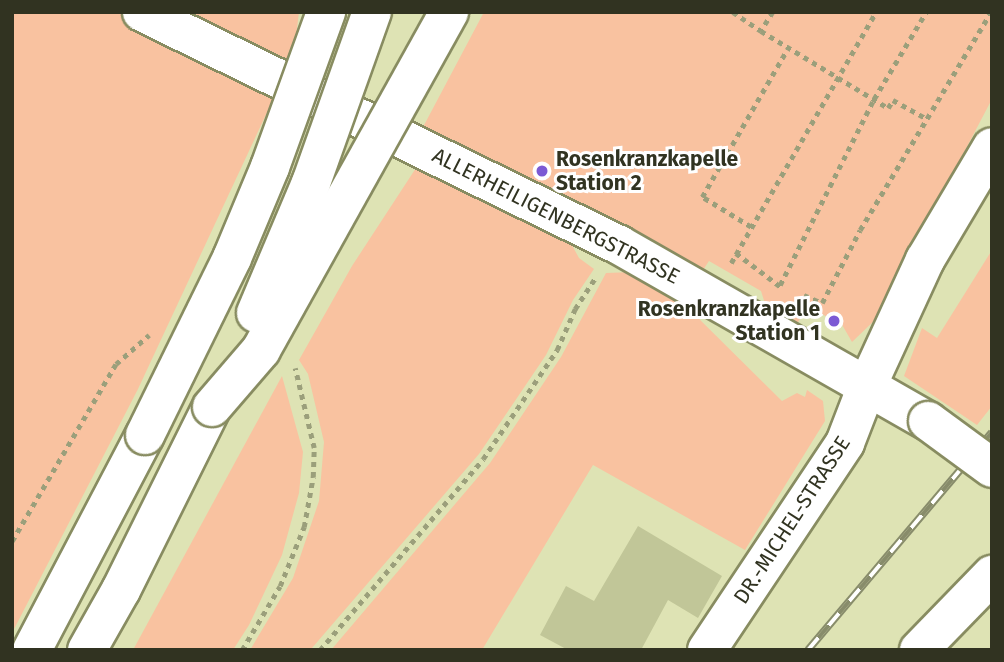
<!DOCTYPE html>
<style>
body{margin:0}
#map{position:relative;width:1004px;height:662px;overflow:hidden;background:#dee3b4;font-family:"Fira Sans",sans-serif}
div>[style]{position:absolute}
.green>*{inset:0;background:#f9c2a0}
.building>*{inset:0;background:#c1c698}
.path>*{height:4.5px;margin-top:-2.25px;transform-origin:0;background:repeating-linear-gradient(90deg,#9b9f7b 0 5px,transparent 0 10px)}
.roads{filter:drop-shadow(2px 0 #888c61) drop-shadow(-2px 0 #888c61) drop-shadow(0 2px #888c61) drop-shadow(0 -2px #888c61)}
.minor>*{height:38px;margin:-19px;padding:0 19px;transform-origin:19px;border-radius:19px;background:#fff}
.highway>*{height:38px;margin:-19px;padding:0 19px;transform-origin:19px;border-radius:19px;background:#fff}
.rail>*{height:8px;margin-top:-4px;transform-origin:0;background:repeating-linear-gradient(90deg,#fff 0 16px,#888c6b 0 32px);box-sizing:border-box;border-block:2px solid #888c6b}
.bridges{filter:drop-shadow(2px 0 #888c61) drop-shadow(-2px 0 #888c61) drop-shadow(0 2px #888c61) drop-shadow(0 -2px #888c61)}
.minor-bridge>*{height:38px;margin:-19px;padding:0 19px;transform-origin:19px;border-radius:19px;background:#fff}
.highway-bridge>*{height:38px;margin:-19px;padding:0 19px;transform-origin:19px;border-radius:19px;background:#fff}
.dots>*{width:19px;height:19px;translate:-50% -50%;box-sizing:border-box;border:4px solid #fff;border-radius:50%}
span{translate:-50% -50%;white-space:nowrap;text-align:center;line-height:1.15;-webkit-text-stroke:6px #fff;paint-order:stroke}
.poi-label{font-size:21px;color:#313321;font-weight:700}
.left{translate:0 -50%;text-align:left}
.right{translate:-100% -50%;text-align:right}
.street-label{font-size:21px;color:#313321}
.frame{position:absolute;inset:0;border:14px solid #313321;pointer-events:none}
</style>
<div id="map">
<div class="green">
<i style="clip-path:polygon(12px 12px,299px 12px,296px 36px,276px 93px,138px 389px,12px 633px)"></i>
<i style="clip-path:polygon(484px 12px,992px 12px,992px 99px,877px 318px,852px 342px,837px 316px,829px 318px,808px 306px,795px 327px,768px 313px,761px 291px,709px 261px,703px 270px,422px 129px)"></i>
<i style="clip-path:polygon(416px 168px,568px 238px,579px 258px,594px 269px,573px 300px,546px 355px,479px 454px,312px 648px,250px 650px,293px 578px,319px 501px,324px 442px,308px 374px,299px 360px,352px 266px)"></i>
<i style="clip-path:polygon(992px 250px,992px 406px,977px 425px,904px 376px,922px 328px,937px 338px)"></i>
<i style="clip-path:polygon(634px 272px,682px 302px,782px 401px,797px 393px,805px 397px,807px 390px,823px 401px,825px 421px,745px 550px,593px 465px,482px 650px,331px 650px,490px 463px,561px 357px,606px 273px)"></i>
<i style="clip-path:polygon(282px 376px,303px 452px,299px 493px,282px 555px,249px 625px,233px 650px,133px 650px)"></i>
</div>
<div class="building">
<i style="clip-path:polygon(638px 526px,722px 576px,698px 618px,668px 600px,641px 650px,568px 650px,540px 635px,566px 586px,594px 601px)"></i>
</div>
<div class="path">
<i style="left:733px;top:12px;width:34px;rotate:34deg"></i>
<i style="left:773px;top:12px;width:22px;rotate:122deg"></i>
<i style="left:761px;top:31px;width:149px;rotate:31.2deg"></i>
<i style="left:888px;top:108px;width:9px;rotate:-58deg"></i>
<i style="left:893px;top:100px;width:38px;rotate:29deg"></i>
<i style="left:751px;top:227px;width:57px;rotate:-148.5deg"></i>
<i style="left:702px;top:197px;width:172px;rotate:-60deg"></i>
<i style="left:736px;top:253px;width:56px;rotate:37.1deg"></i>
<i style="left:731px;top:263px;width:290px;rotate:-60deg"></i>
<i style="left:780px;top:285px;width:208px;rotate:-63.2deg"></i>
<i style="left:874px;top:99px;width:101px;rotate:-59.1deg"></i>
<i style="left:800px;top:303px;width:9px;rotate:-63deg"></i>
<i style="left:804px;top:295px;width:20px;rotate:24deg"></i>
<i style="left:822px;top:303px;width:82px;rotate:-62.5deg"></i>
<i style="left:860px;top:230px;width:254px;rotate:-59deg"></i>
<i style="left:12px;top:541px;width:205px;rotate:-59.6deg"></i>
<i style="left:116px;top:364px;width:44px;rotate:-41.3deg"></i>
<i style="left:242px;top:650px;width:74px;rotate:-59.3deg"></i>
<i style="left:280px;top:586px;width:64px;rotate:-67.9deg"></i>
<i style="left:304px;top:527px;width:51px;rotate:-79.8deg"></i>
<i style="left:313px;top:477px;width:29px;rotate:-88deg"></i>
<i style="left:314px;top:448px;width:82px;rotate:-103.4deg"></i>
<i style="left:320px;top:650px;width:251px;rotate:-49.5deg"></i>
<i style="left:483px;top:459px;width:132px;rotate:-55.8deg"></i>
<i style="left:557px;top:350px;width:45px;rotate:-66.3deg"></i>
<i style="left:575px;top:309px;width:38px;rotate:-57deg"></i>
</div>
<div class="roads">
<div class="minor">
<i style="left:142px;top:12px;width:531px;rotate:26.03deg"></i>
<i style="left:619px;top:245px;width:356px;rotate:29.7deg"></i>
<i style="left:707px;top:650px;width:249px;rotate:-56.3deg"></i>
<i style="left:845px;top:443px;width:61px;rotate:-68.9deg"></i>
<i style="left:867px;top:386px;width:139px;rotate:-65.3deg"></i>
<i style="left:925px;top:260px;width:131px;rotate:-59.3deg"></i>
<i style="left:919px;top:650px;width:105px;rotate:-45.8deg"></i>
</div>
<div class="highway">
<i style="left:32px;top:650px;width:243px;rotate:-62.3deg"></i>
<i style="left:87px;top:650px;width:69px;rotate:-60.5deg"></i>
<i style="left:121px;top:590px;width:204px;rotate:-63.6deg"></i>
</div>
</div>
<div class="rail">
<i style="left:808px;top:650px;width:285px;rotate:-49.8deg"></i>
</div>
<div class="bridges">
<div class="minor-bridge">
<i style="left:928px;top:421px;width:79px;rotate:36.3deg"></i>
</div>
<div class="highway-bridge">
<i style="left:256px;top:313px;width:141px;rotate:-67.1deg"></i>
<i style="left:311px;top:183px;width:182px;rotate:-70.4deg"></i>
<i style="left:212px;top:407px;width:75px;rotate:-49.3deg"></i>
<i style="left:261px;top:350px;width:387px;rotate:-60.9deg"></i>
<i style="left:145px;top:435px;width:197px;rotate:-63.8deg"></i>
<i style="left:232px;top:258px;width:99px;rotate:-67.3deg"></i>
<i style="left:270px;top:167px;width:165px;rotate:-70.1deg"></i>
</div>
</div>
<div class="dots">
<i style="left:542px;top:171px;background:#7c5ad4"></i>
<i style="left:834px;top:321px;background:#7c5ad4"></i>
</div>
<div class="poi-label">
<span class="left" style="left:556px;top:171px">Rosenkranzkapelle<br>Station 2</span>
<span class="right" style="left:820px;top:321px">Rosenkranzkapelle<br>Station 1</span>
</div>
<div class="street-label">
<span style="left:556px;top:216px;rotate:27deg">ALLERHEILIGENBERGSTRASSE</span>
<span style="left:792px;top:520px;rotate:-57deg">DR.-MICHEL-STRASSE</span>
</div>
<div class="frame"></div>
</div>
